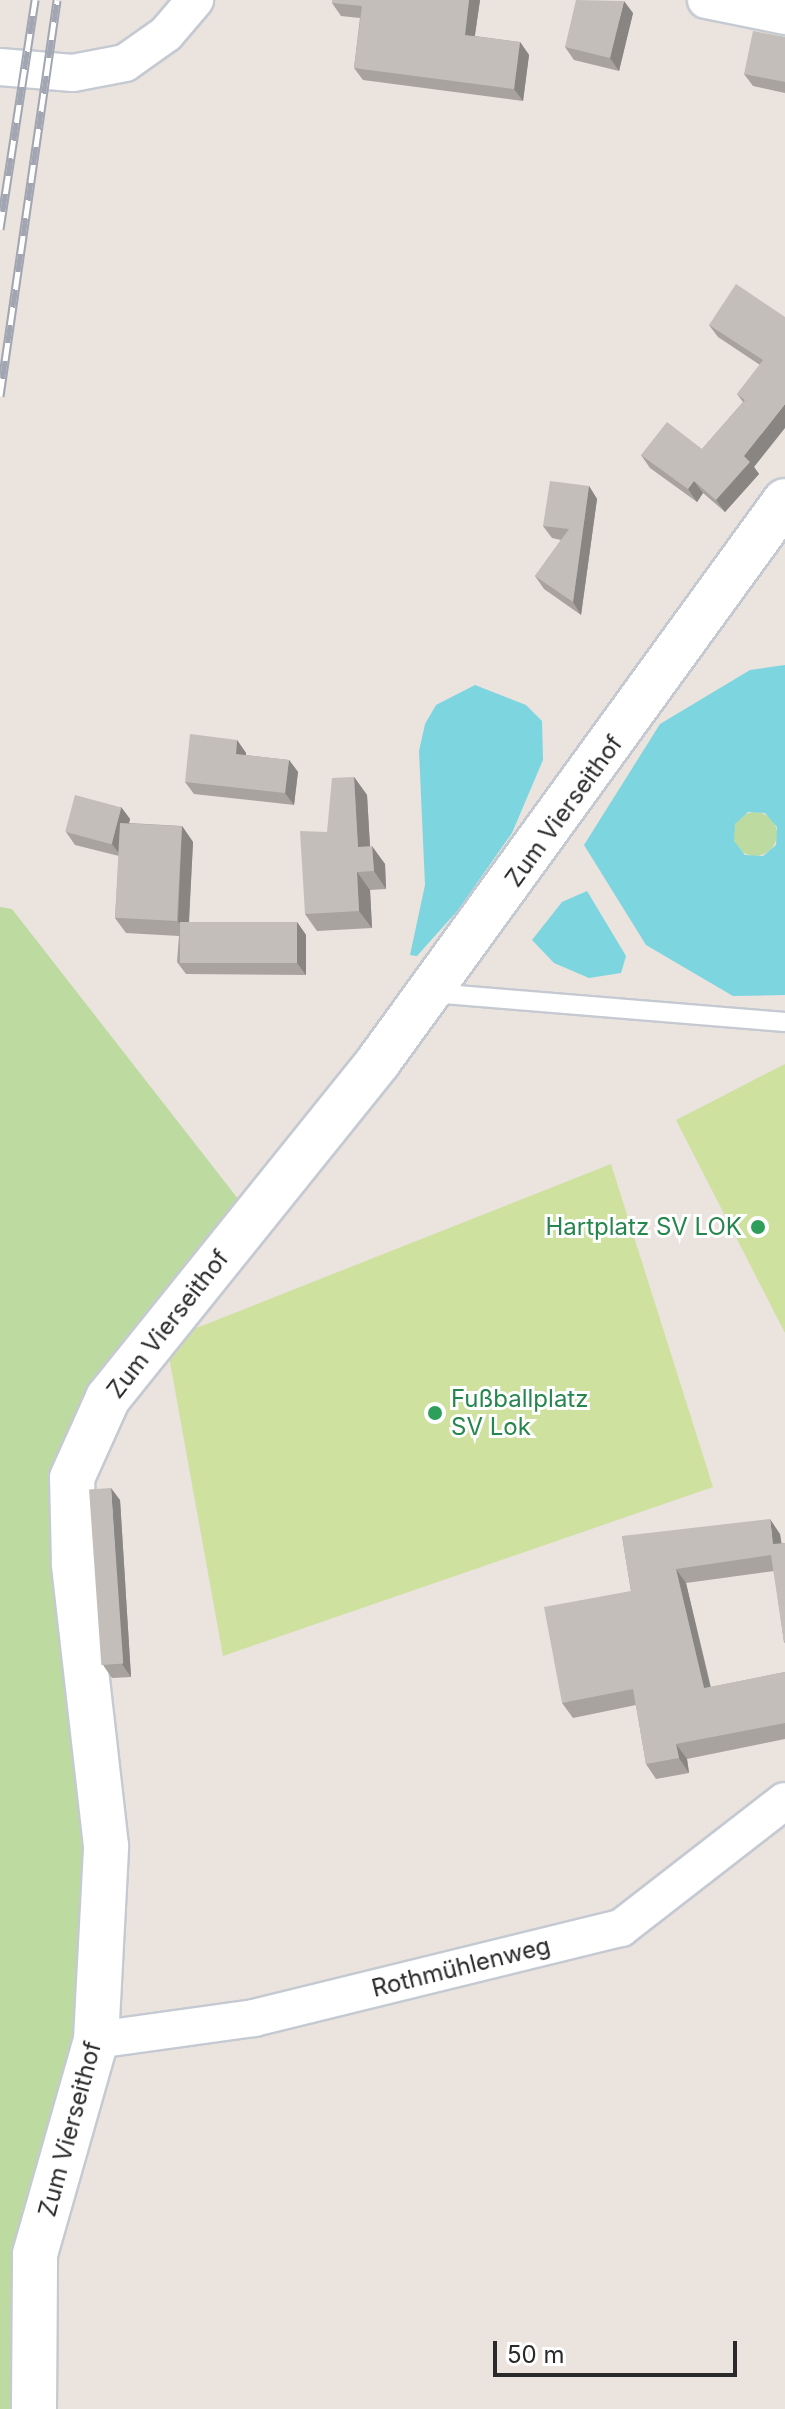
<!DOCTYPE html>
<meta charset="utf-8">
<style>
body{margin:0}
#map{position:relative;width:785px;height:2409px;overflow:hidden;background:#eae3de;font-family:Inter,sans-serif}
div>[style]{position:absolute}
.green>*{inset:0;background:#bddba1}
.round{border-radius:50%}
.pitch>*{inset:0;background:#cee19e}
.water>*{inset:0;background:#7dd5e0}
.roads{filter:drop-shadow(2px 0 #c5cad2) drop-shadow(-2px 0 #c5cad2) drop-shadow(0 2px #c5cad2) drop-shadow(0 -2px #c5cad2)}
.service>*{height:18px;margin:-9px;padding:0 9px;transform-origin:9px;border-radius:9px;background:#fff}
.minor>*{height:36px;margin:-18px;padding:0 18px;transform-origin:18px;border-radius:18px;background:#fff}
.tertiary>*{height:44px;margin:-22px;padding:0 22px;transform-origin:22px;border-radius:22px;background:#fff}
.rail>*{height:9px;margin-top:-4.5px;transform-origin:0;background:repeating-linear-gradient(90deg,#fff 0 18px,#a1a6b2 0 36px);box-sizing:border-box;border-block:2px solid #a1a6b2}
.wall>*{inset:0;background:#a8a39f}
.shaded-wall>*{inset:0;background:#888582}
.building>*{inset:0;background:#c3beb9;transform-origin:0 0}
.dots>*{width:22px;height:22px;translate:-50% -50%;box-sizing:border-box;border:4px solid #fff;border-radius:50%}
span{translate:-50% -50%;white-space:nowrap;text-align:center;line-height:1.15;-webkit-text-stroke:6px #fff;paint-order:stroke}
.street-label{font-size:24px;color:#2a2a2a}
.leisure-label{font-size:24px;color:#27864d}
.right{translate:-100% -50%;text-align:right}
.left{translate:0 -50%;text-align:left}
.scale{position:absolute;left:493px;top:2341px;width:244px;height:36px;box-sizing:border-box;border:4px solid #2a2a2a;border-top:0;padding-left:10px;font-size:24px;line-height:28px;white-space:nowrap;color:#2a2a2a;-webkit-text-stroke:6px #fff;paint-order:stroke}
</style>
<div id="map">
<div class="green">
<i class="round" style="left:733px;top:812px;width:44px;height:44px"></i>
<i style="clip-path:polygon(0 907px,12px 909px,253px 1218px,72px 1478px,96px 2040px,35px 2254px,34px 2409px,0 2409px)"></i>
</div>
<div class="pitch">
<i style="clip-path:polygon(785px 1064px,785px 1333px,676px 1120px)"></i>
<i style="clip-path:polygon(611px 1164px,713px 1487px,223px 1656px,166px 1340px)"></i>
</div>
<div class="water">
<i style="clip-path:polygon(evenodd,785px 665px,785px 995px,733px 996px,646px 945px,584px 845px,660px 724px,750px 670px,785px 665px,748px 812px,765px 813px,777px 827px,776px 845px,763px 856px,745px 855px,734px 841px,735px 824px,748px 812px)"></i>
<i style="clip-path:polygon(475px 685px,526px 705px,542px 721px,543px 760px,512px 833px,458px 910px,417px 956px,410px 955px,425px 885px,419px 751px,425px 724px,436px 705px)"></i>
<i style="clip-path:polygon(587px 891px,626px 956px,621px 973px,589px 978px,554px 963px,532px 940px,562px 902px)"></i>
</div>
<div class="roads">
<div class="service">
<i style="left:432px;top:993px;width:354px;rotate:4.7deg"></i>
</div>
<div class="minor">
<i style="left:706px;top:0;width:81px;rotate:11.4deg"></i>
<i style="left:0;top:67px;width:73px;rotate:4.7deg"></i>
<i style="left:73px;top:73px;width:53px;rotate:-10.9deg"></i>
<i style="left:125px;top:63px;width:50px;rotate:-35.3deg"></i>
<i style="left:166px;top:34px;width:45px;rotate:-49.5deg"></i>
<i style="left:96px;top:2040px;width:160px;rotate:-7.9deg"></i>
<i style="left:254px;top:2018px;width:378px;rotate:-13.8deg"></i>
<i style="left:621px;top:1928px;width:207px;rotate:-37.8deg"></i>
</div>
<div class="tertiary">
<i style="left:34px;top:2409px;width:155px;rotate:-89.6deg"></i>
<i style="left:35px;top:2254px;width:223px;rotate:-74.1deg"></i>
<i style="left:96px;top:2040px;width:194px;rotate:-87deg"></i>
<i style="left:106px;top:1846px;width:285px;rotate:-96.5deg"></i>
<i style="left:74px;top:1563px;width:85px;rotate:-91.3deg"></i>
<i style="left:72px;top:1478px;width:88px;rotate:-65.8deg"></i>
<i style="left:108px;top:1398px;width:431px;rotate:-51.2deg"></i>
<i style="left:378px;top:1062px;width:693px;rotate:-54.04deg"></i>
</div>
</div>
<div class="rail">
<i style="left:0;top:229px;width:232px;rotate:-81.3deg"></i>
<i style="left:0;top:396px;width:400px;rotate:-81.8deg"></i>
</div>
<div class="wall">
<i style="clip-path:polygon(480px 0,475px 36px,520px 42px,529px 55px,523px 101px,363px 80px,354px 68px,360px 18px,341px 16px,332px 3px)"></i>
<i style="clip-path:polygon(633px 13px,619px 71px,574px 60px,565px 47px)"></i>
<i style="clip-path:polygon(785px 37px,785px 93px,753px 86px,744px 74px)"></i>
<i style="clip-path:polygon(785px 317px,754px 467px,759px 474px,725px 512px,703px 493px,697px 502px,650px 468px,641px 455px,702px 449px,743px 402px,737px 394px,760px 365px,718px 337px,709px 325px)"></i>
<i style="clip-path:polygon(589px 486px,597px 499px,581px 615px,544px 589px,535px 576px,561px 540px,552px 538px,543px 526px)"></i>
<i style="clip-path:polygon(237px 740px,246px 753px,246px 755px,289px 760px,298px 772px,294px 805px,194px 794px,185px 782px)"></i>
<i style="clip-path:polygon(354px 777px,367px 795px,370px 846px,385px 864px,386px 889px,370px 890px,372px 928px,317px 931px,305px 914px,327px 832px)"></i>
<i style="clip-path:polygon(121px 807px,130px 819px,129px 823px,182px 826px,193px 842px,189px 924px,297px 922px,306px 935px,306px 975px,186px 974px,177px 962px,179px 936px,126px 933px,115px 918px,119px 856px,75px 845px,66px 832px)"></i>
<i style="clip-path:polygon(120px 1500px,131px 1677px,112px 1678px,103px 1665px)"></i>
<i style="clip-path:polygon(780px 1534px,781px 1543px,785px 1543px,785px 1643px,784px 1642px,774px 1571px,686px 1583px,711px 1687px,785px 1672px,785px 1739px,687px 1759px,689px 1773px,656px 1779px,646px 1764px,636px 1705px,573px 1718px,562px 1703px,631px 1591px,622px 1536px)"></i>
</div>
<div class="shaded-wall">
<i style="clip-path:polygon(469px 0,480px 0,473px 47px,465px 35px)"></i>
<i style="clip-path:polygon(624px 1px,633px 13px,619px 71px,610px 58px)"></i>
<i style="clip-path:polygon(520px 42px,529px 55px,523px 101px,514px 89px)"></i>
<i style="clip-path:polygon(785px 404px,785px 428px,754px 467px,759px 474px,725px 512px,716px 500px,744px 456px)"></i>
<i style="clip-path:polygon(694px 481px,703px 493px,697px 502px,688px 489px)"></i>
<i style="clip-path:polygon(589px 486px,597px 499px,581px 615px,573px 602px)"></i>
<i style="clip-path:polygon(237px 740px,246px 753px,245px 766px,236px 754px)"></i>
<i style="clip-path:polygon(289px 760px,298px 772px,294px 805px,285px 793px)"></i>
<i style="clip-path:polygon(354px 777px,367px 795px,371px 864px,358px 847px)"></i>
<i style="clip-path:polygon(121px 807px,130px 819px,121px 856px,112px 844px)"></i>
<i style="clip-path:polygon(182px 826px,193px 842px,188px 936px,178px 921px)"></i>
<i style="clip-path:polygon(372px 846px,385px 864px,386px 889px,374px 871px)"></i>
<i style="clip-path:polygon(357px 872px,370px 890px,372px 928px,359px 911px)"></i>
<i style="clip-path:polygon(297px 922px,306px 935px,306px 975px,297px 963px)"></i>
<i style="clip-path:polygon(111px 1488px,120px 1500px,131px 1677px,122px 1664px)"></i>
<i style="clip-path:polygon(770px 1519px,780px 1534px,784px 1559px,773px 1544px)"></i>
<i style="clip-path:polygon(676px 1569px,686px 1583px,714px 1703px,704px 1688px)"></i>
<i style="clip-path:polygon(676px 1744px,687px 1759px,689px 1773px,679px 1758px)"></i>
</div>
<div class="building">
<i style="clip-path:polygon(332px 0,469px 0,465px 35px,520px 42px,514px 89px,354px 68px,362px 6px,332px 3px)"></i>
<i style="clip-path:polygon(576px 0,624px 1px,610px 58px,565px 47px)"></i>
<i style="clip-path:polygon(753px 31px,785px 37px,785px 82px,744px 74px)"></i>
<i style="clip-path:polygon(736px 284px,785px 317px,785px 404px,744px 456px,750px 462px,716px 500px,694px 481px,688px 489px,641px 455px,667px 422px,702px 449px,745px 400px,737px 394px,763px 360px,709px 325px)"></i>
<i style="clip-path:polygon(550px 481px,589px 486px,573px 602px,535px 576px,569px 529px,543px 526px)"></i>
<i style="clip-path:polygon(190px 734px,237px 740px,236px 754px,289px 760px,285px 793px,185px 782px)"></i>
<i style="clip-path:polygon(354px 777px,358px 847px,372px 846px,374px 871px,357px 872px,359px 911px,305px 914px,300px 831px,327px 832px,332px 778px)"></i>
<i style="left:75px;top:795px;width:48px;height:38px;rotate:15deg"></i>
<i style="left:120px;top:823px;width:62px;height:95px;rotate:3deg"></i>
<i style="left:297px;top:922px;width:41px;height:117px;rotate:90deg"></i>
<i style="left:111px;top:1488px;width:176px;height:22px;rotate:86deg"></i>
<i style="clip-path:polygon(770px 1519px,773px 1544px,785px 1543px,785px 1641px,784px 1642px,771px 1555px,676px 1569px,704px 1688px,785px 1672px,785px 1723px,676px 1744px,679px 1758px,646px 1764px,633px 1689px,562px 1703px,544px 1607px,631px 1591px,622px 1536px)"></i>
</div>
<div class="dots">
<i style="left:758px;top:1227px;background:#2e9e5b"></i>
<i style="left:435px;top:1413px;background:#2e9e5b"></i>
</div>
<div class="street-label">
<span style="left:564px;top:811px;rotate:-54deg">Zum Vierseithof</span>
<span style="left:168px;top:1324px;rotate:-52deg">Zum Vierseithof</span>
<span style="left:461px;top:1967px;rotate:-14deg">Rothmühlenweg</span>
<span style="left:70px;top:2129px;rotate:-75deg">Zum Vierseithof</span>
</div>
<div class="leisure-label">
<span class="right" style="left:742px;top:1227px">Hartplatz SV LOK</span>
<span class="left" style="left:451px;top:1413px">Fußballplatz<br>SV Lok</span>
</div>
<div class="scale">50 m</div>
</div>
